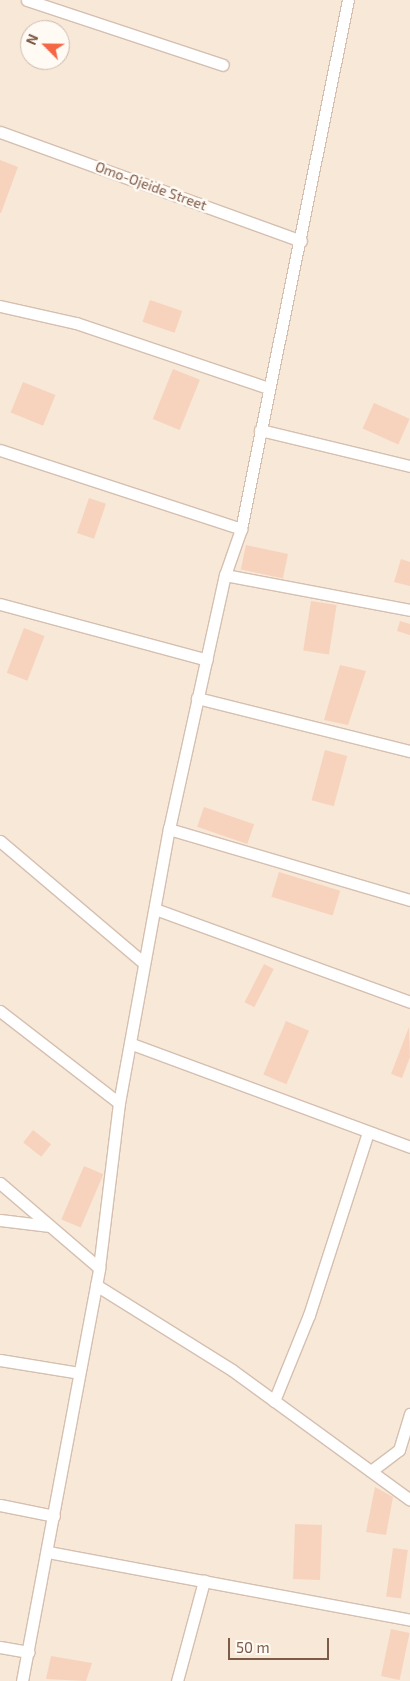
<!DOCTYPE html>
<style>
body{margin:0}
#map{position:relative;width:410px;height:1681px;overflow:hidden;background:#fef6ea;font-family:"Exo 2",sans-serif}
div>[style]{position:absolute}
.residential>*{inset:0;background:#f7e8d7}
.building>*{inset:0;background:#f7d3be;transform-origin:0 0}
.roads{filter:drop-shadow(1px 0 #d5bfb0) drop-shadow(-1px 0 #d5bfb0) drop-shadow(0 1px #d5bfb0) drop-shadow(0 -1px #d5bfb0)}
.street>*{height:11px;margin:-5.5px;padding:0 5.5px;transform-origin:5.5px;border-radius:5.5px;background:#fff}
span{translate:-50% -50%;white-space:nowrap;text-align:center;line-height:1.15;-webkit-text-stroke:5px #fffaf3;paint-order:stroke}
.street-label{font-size:14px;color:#7e5a49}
.north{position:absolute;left:20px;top:20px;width:50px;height:50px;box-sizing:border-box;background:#fffaf3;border:1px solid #cbbaaf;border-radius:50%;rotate:293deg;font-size:14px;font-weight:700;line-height:20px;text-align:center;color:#7e5a49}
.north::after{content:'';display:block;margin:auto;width:18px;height:22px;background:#f46644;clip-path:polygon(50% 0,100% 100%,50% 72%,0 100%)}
.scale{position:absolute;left:228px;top:1638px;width:101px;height:22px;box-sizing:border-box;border:2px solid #7e5a49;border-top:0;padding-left:6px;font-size:15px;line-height:18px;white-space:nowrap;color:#7e5a49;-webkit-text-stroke:4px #fffaf3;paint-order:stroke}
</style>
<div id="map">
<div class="residential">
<i style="clip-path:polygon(evenodd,0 0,410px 0,410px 1681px,0 1681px,0 0,30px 30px,60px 30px,60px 60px,30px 60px,30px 30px)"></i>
</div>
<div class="building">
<i style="clip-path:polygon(0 160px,18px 167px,1px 213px,0 213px)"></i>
<i style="left:150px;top:300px;width:34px;height:23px;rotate:19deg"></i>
<i style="left:173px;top:369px;width:29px;height:54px;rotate:22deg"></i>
<i style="left:23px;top:382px;width:35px;height:33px;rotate:22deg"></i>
<i style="left:374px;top:403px;width:39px;height:28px;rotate:24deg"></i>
<i style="left:89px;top:498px;width:18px;height:37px;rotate:19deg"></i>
<i style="left:246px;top:545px;width:43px;height:25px;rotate:12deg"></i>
<i style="clip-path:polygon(401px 559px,410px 562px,410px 586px,394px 582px)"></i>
<i style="left:311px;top:601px;width:26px;height:50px;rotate:9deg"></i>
<i style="clip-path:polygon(400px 621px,410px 624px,410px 635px,397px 631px)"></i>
<i style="left:24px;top:628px;width:22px;height:48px;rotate:21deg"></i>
<i style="clip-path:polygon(340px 665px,366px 671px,348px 725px,324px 720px)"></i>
<i style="left:325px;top:750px;width:23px;height:52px;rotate:15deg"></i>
<i style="left:204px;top:807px;width:53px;height:21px;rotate:19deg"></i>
<i style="left:279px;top:872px;width:64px;height:26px;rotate:17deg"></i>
<i style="left:264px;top:964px;width:11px;height:43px;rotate:27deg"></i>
<i style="left:286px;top:1021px;width:25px;height:58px;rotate:23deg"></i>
<i style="clip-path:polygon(409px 1027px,410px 1057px,402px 1078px,391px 1074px)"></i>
<i style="left:33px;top:1130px;width:23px;height:16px;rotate:38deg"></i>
<i style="left:84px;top:1166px;width:21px;height:58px;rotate:23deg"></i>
<i style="clip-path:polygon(375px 1487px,393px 1497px,386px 1535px,366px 1532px)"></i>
<i style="left:295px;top:1524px;width:27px;height:55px;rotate:2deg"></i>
<i style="left:393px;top:1548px;width:15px;height:49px;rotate:8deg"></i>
<i style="left:391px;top:1629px;width:19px;height:48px;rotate:12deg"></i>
<i style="clip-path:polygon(51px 1656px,92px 1663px,86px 1681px,46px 1679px)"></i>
</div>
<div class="roads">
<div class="street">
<i style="left:27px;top:0;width:206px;rotate:18.3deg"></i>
<i style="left:0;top:132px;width:320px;rotate:19.9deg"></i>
<i style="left:0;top:306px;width:78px;rotate:12.6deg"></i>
<i style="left:76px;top:323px;width:203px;rotate:18.7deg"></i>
<i style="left:260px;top:430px;width:154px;rotate:13.5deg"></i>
<i style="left:0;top:450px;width:254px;rotate:18.1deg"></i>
<i style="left:225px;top:575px;width:188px;rotate:10.7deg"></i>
<i style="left:0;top:604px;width:214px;rotate:15.1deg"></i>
<i style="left:197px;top:698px;width:219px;rotate:14deg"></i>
<i style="left:169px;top:829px;width:251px;rotate:16.4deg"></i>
<i style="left:0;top:841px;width:189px;rotate:40.3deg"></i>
<i style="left:155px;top:909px;width:271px;rotate:20deg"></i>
<i style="left:0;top:1011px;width:150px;rotate:37.7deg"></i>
<i style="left:132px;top:1044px;width:296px;rotate:20.3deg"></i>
<i style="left:0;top:1183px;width:130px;rotate:40.6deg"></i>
<i style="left:0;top:1220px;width:50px;rotate:6.8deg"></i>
<i style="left:96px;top:1285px;width:160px;rotate:32deg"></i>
<i style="left:232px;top:1370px;width:220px;rotate:36.1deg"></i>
<i style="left:0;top:1360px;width:80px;rotate:9.3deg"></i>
<i style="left:274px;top:1401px;width:93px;rotate:-67.9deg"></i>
<i style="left:309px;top:1315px;width:192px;rotate:-72.1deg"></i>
<i style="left:371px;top:1471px;width:35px;rotate:-37deg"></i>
<i style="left:399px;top:1450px;width:38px;rotate:-73deg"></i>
<i style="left:0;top:1505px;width:55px;rotate:11.5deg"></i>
<i style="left:48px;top:1552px;width:368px;rotate:10.6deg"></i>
<i style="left:0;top:1647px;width:29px;rotate:10deg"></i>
<i style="left:22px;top:1681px;width:420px;rotate:-79.4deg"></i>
<i style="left:99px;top:1268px;width:166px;rotate:-83.1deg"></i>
<i style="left:119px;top:1103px;width:279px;rotate:-79.7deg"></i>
<i style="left:169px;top:829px;width:260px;rotate:-77.6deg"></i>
<i style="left:225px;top:575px;width:49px;rotate:-70.8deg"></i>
<i style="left:241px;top:529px;width:540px;rotate:-78.57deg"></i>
<i style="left:177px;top:1681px;width:104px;rotate:-74.9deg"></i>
</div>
</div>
<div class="street-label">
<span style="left:151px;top:186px;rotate:20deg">Omo-Ojeide Street</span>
</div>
<div class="north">N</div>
<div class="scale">50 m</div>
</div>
